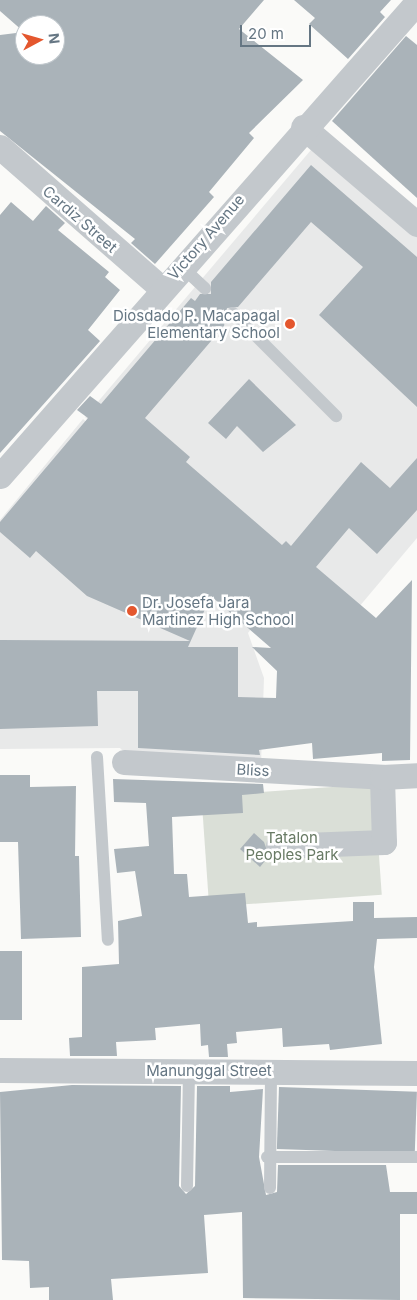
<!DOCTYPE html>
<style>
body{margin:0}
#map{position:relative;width:417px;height:1300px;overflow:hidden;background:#fafaf8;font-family:Inter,sans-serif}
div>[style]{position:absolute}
.built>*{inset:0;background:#e8e9e9}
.green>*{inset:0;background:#dadfd7;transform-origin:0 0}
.building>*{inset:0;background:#aab3b9;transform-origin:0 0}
.lane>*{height:12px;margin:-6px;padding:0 6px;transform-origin:6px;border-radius:6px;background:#c3c8cc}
.street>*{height:25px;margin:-12.5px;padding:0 12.5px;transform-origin:12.5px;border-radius:12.5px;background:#c3c8cc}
.dots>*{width:14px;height:14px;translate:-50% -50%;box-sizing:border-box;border:2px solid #fff;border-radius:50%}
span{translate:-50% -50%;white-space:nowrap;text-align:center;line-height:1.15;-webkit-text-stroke:5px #fff;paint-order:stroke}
.street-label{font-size:15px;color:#657683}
.poi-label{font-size:15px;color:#657683}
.right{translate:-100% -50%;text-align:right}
.left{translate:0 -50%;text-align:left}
.park-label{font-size:15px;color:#687a64}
.north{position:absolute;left:15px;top:15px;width:50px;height:50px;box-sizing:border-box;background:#fff;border:1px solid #c1c8cd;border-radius:50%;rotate:84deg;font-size:14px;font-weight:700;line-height:20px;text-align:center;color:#657683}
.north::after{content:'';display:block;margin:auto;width:18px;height:22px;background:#e4572e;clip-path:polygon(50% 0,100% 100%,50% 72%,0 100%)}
.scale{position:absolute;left:240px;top:25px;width:71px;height:22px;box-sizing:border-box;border:2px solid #657683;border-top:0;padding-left:6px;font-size:15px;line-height:18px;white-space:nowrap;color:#657683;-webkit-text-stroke:4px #fff;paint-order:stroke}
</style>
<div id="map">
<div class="built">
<i style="clip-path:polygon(316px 144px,417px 231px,417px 538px,337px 633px,85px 417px)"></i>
<i style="clip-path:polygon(83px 419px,281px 590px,248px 633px,264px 678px,261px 764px,131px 759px,120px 748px,0 749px,0 520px)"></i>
</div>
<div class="green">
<i style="left:374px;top:784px;width:111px;height:173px;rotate:86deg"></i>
</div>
<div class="building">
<i style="clip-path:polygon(evenodd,0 0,264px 0,239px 29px,303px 80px,249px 133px,254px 138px,209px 192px,214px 197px,155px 264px,131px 243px,135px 239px,0 131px,0 35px,24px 32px,0 11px,0 0,25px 25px,55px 25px,55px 55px,25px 55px,25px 25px)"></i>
<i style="clip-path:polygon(294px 0,391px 0,380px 12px,385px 17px,348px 59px,309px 24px,315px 18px)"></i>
<i style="clip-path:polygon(406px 36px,417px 45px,417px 198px,332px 121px)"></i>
<i style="clip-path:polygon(evenodd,311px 165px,417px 257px,417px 407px,319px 315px,363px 267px,311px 222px,238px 307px,227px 308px,224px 326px,145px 418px,190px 457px,186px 462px,282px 545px,286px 541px,291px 546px,361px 462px,390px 488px,417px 458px,417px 510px,377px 554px,349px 528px,316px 567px,376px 618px,412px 580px,410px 760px,382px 761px,382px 753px,313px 759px,312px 743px,259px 750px,260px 755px,138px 748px,138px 691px,97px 691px,98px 726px,0 729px,0 640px,190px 641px,87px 596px,36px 551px,30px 558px,0 532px,0 522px,88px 418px,77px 410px,90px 396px,101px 404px,191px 298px,195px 301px,200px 294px,211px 294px,211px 282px,311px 165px,211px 596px,271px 648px,252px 647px,277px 671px,276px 698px,238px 697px,238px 647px,188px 647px,211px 596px)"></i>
<i style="clip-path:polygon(11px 202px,33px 221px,46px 206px,65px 223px,58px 230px,109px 272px,105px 277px,120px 290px,88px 330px,100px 341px,0 453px,0 215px)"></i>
<i style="clip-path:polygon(249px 379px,296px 425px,263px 452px,237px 426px,226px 439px,208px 423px)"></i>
<i style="clip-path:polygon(0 775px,30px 775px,30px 787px,76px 786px,75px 856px,79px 856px,81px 937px,21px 939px,18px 842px,0 842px)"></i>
<i style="clip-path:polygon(113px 779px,263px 784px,264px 793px,242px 795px,243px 813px,172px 817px,174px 874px,187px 874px,189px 897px,245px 893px,248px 923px,257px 922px,257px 927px,353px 921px,353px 902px,374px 902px,374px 918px,417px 917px,417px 938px,377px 939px,374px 967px,382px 1044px,330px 1050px,329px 1044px,283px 1047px,282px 1028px,236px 1032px,237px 1043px,227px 1044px,228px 1057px,209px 1057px,208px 1045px,201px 1046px,200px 1024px,155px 1028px,156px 1040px,116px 1042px,117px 1056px,70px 1056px,69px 1038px,82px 1037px,82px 967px,119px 964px,118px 921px,142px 916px,135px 871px,117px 873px,114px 849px,149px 846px,146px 803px,114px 802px)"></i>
<i style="clip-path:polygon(254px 833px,264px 842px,269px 856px,260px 867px,240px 849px)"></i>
<i style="left:0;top:951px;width:22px;height:69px"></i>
<i style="clip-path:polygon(72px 1085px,181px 1086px,179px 1186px,186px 1194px,195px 1186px,197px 1086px,230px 1086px,230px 1092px,263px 1089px,259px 1157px,266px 1195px,277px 1192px,278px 1165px,386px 1165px,390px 1192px,417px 1192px,417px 1214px,400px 1214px,400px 1300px,243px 1298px,242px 1212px,204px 1215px,208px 1273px,111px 1279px,113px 1300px,49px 1300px,49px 1287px,30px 1288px,29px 1261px,2px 1260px,0 1092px)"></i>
<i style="left:279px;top:1087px;width:138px;height:62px;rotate:2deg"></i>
</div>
<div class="lane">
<i style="left:181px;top:266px;width:33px;rotate:43deg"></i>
<i style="left:233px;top:313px;width:146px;rotate:45deg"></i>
<i style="left:97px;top:757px;width:183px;rotate:86.6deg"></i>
<i style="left:267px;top:1157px;width:150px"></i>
<i style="left:187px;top:1186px;width:115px;rotate:-89deg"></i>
<i style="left:270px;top:1188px;width:116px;rotate:-89.5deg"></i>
</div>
<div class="street">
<i style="left:303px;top:127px;width:150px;rotate:40.4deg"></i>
<i style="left:0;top:147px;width:214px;rotate:41.2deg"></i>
<i style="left:0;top:476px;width:631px;rotate:-48.66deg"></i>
<i style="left:124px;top:762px;width:258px;rotate:3.3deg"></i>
<i style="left:278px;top:846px;width:106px;rotate:-2.2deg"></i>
<i style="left:384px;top:842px;width:65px;rotate:-91.8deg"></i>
<i style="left:382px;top:777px;width:35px;rotate:-3deg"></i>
<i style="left:0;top:1070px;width:417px;rotate:0.4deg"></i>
</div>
<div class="dots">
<i style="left:290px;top:324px;background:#e4572e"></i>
<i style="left:132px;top:611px;background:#e4572e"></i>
</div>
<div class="street-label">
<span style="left:80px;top:219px;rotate:41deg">Cardiz Street</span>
<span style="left:206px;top:237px;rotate:-49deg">Victory Avenue</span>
<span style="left:253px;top:770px;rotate:3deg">Bliss</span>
<span style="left:209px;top:1071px">Manunggal Street</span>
</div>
<div class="poi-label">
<span class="right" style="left:280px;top:324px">Diosdado P. Macapagal<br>Elementary School</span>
<span class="left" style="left:142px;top:611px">Dr. Josefa Jara<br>Martinez High School</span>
</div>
<div class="park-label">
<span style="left:292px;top:846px">Tatalon<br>Peoples Park</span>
</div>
<div class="north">N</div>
<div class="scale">20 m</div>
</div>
